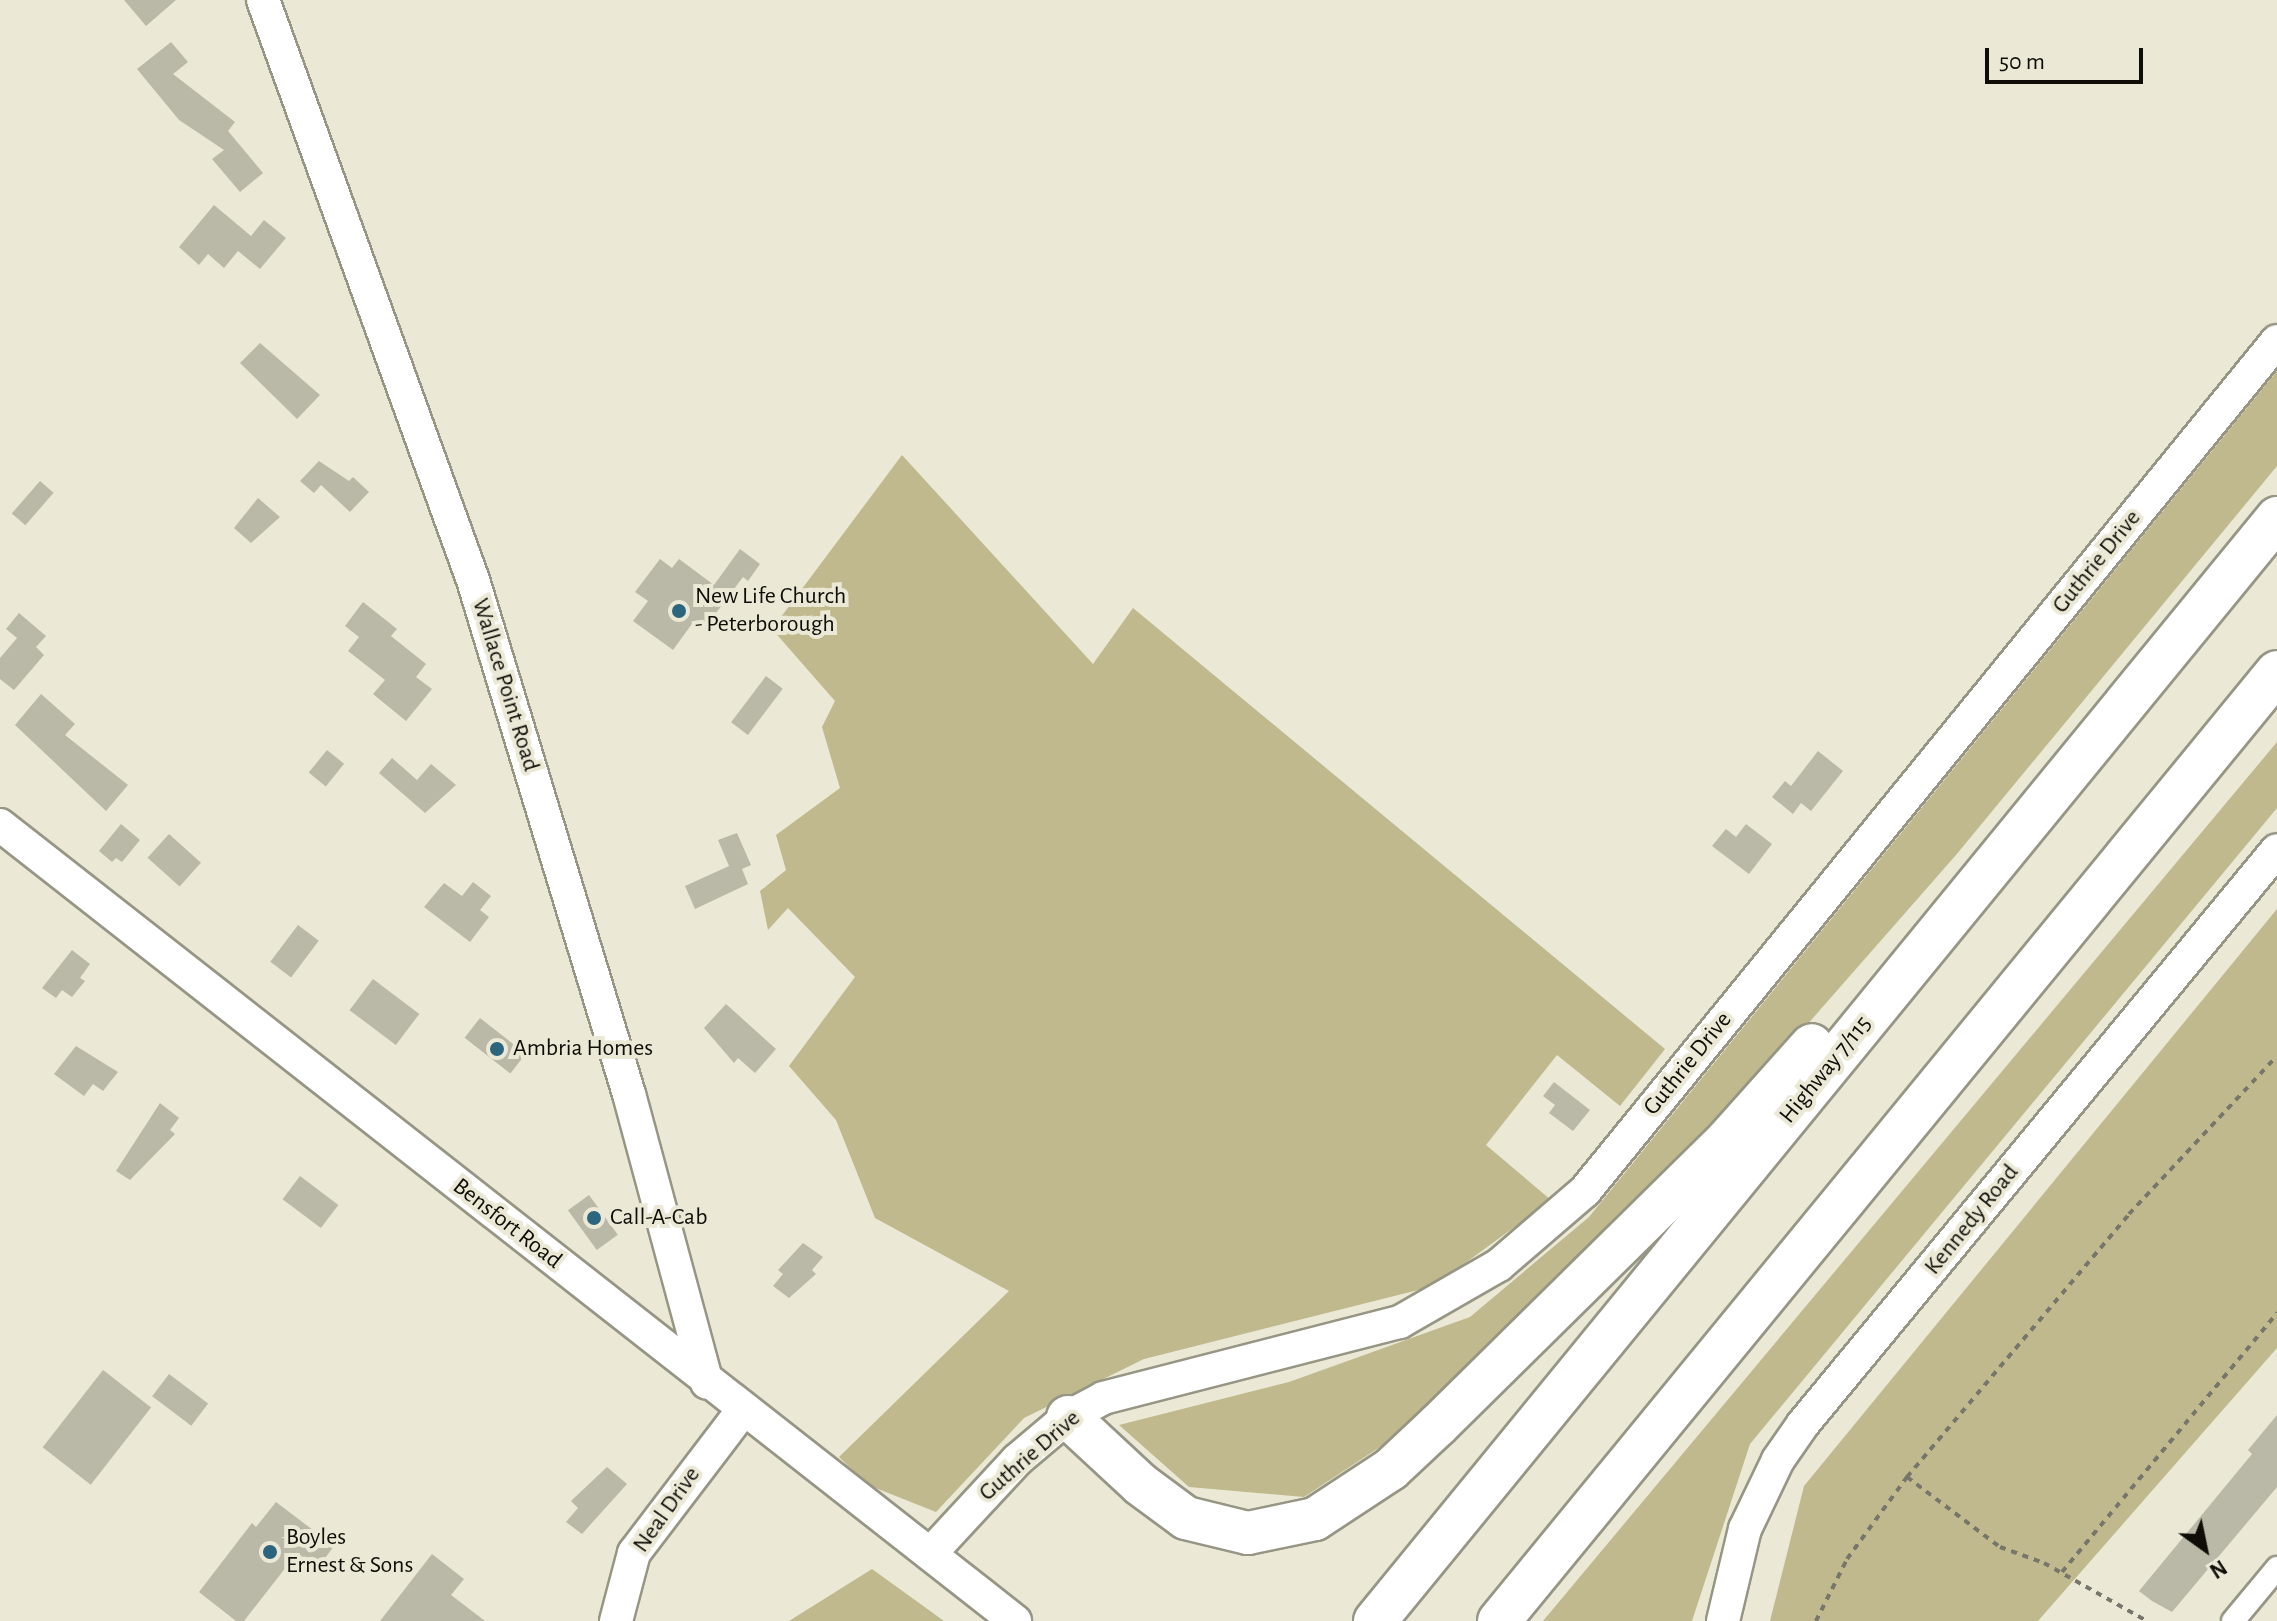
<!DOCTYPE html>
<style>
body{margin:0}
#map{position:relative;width:2277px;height:1621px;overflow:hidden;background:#ebe9d6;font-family:"Alegreya Sans",sans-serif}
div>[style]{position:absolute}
.green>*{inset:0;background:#bfb98d}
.building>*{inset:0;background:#bab8a6;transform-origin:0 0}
.path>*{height:4px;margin-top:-2px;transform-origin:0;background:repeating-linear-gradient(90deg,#77766a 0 6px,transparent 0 12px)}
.roads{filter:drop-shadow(2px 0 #979584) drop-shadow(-2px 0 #979584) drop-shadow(0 2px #979584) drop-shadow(0 -2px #979584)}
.street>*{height:22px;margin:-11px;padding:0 11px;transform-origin:11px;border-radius:11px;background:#fff}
.secondary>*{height:32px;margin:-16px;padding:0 16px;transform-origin:16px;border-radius:16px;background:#fff}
.highway>*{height:42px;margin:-21px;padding:0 21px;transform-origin:21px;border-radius:21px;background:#fff}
.dots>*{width:22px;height:22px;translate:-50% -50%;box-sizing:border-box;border:4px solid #ebe9d6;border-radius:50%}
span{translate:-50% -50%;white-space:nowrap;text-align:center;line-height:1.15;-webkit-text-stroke:8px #ebe9d6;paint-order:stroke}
.street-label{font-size:24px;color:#0e0d07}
.poi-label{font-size:24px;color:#0e0d07}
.left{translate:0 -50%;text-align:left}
.north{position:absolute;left:2165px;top:1509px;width:80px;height:80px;-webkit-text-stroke:6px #ebe9d6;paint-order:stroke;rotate:147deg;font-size:22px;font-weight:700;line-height:32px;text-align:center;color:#0e0d07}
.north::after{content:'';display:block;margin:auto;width:28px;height:36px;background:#0e0d07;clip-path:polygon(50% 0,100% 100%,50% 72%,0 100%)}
.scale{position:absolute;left:1985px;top:48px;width:158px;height:36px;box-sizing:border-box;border:4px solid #0e0d07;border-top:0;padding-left:10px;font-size:24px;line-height:28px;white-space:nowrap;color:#0e0d07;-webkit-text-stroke:6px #ebe9d6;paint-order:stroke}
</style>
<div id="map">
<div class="green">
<i style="clip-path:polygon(2277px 371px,2277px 466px,1956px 855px,1784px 1051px,1421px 1420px,1304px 1497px,1189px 1487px,1119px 1425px,1289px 1382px,1470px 1317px,1589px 1217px)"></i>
<i style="clip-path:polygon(902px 455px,1093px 664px,1133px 608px,1665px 1049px,1620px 1106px,1557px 1055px,1486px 1145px,1551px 1200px,1434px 1286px,1144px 1359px,1024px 1418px,936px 1512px,868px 1485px,839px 1457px,1009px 1291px,875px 1218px,836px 1120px,789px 1066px,855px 977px,788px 908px,768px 930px,760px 891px,786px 870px,776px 835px,840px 788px,822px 727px,835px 701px,772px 629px)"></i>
<i style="clip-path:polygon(2277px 742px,2277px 808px,1750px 1444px,1692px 1621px,1543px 1621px)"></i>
<i style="clip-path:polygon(2277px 909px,2277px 1348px,2038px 1621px,1770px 1621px,1804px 1486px)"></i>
<i style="clip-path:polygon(872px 1569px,944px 1621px,789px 1621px)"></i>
</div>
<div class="building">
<i style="clip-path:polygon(124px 0,176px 0,146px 26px)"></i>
<i style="clip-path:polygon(171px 42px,188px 62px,173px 74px,235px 122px,228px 131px,263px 173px,240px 192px,212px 159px,224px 150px,179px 120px,137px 69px)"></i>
<i style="clip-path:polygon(214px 205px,251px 236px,264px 220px,286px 238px,260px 269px,238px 251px,224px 268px,208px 254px,199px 265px,179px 247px)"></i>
<i style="clip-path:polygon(260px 343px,320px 395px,297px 419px,240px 363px)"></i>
<i style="clip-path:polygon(319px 461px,349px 481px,353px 477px,369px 492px,350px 512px,321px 485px,314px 493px,300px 481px)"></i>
<i style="left:40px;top:481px;width:18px;height:43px;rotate:41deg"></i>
<i style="clip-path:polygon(258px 498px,280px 517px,251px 543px,234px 528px)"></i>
<i style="clip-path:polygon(740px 549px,760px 564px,748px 581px,743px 577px,704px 629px,694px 621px,673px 650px,633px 621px,648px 601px,635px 592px,660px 559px,672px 568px,679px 559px,714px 585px)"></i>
<i style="clip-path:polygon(363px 602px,397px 629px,391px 636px,426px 664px,416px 677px,432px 689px,406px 721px,373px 694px,385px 680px,348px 651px,359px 637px,345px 626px)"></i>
<i style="clip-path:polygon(19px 613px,46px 636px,36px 647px,44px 655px,14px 690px,0 679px,0 658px,17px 638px,6px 629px)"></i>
<i style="left:766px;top:676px;width:21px;height:58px;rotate:37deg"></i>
<i style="clip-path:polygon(41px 694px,75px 724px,65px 735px,128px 785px,106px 811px,15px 725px)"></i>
<i style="left:327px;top:750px;width:22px;height:29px;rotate:39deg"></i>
<i style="clip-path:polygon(1818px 751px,1843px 771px,1811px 811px,1801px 803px,1793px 814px,1772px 797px,1785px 781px,1791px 786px)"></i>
<i style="clip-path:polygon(392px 758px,417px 780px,431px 764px,456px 785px,425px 813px,379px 773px)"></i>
<i style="clip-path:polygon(121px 824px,140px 840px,122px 862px,116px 858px,112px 862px,99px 851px)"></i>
<i style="clip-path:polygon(1746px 824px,1772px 844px,1749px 874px,1712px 846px,1726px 829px,1736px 837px)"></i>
<i style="clip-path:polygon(737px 833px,751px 865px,742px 869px,748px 884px,695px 909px,685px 886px,729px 866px,718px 840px)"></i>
<i style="left:169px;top:834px;width:43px;height:32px;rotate:42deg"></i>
<i style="clip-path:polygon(473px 882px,491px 896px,480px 910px,489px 917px,470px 942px,424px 907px,444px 883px,462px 896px)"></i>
<i style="left:298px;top:925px;width:26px;height:46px;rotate:37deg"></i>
<i style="clip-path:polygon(72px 950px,90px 964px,80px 978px,85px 981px,72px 997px,62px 990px,56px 998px,42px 988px)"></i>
<i style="left:373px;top:979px;width:58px;height:39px;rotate:37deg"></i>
<i style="clip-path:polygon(726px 1004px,776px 1049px,755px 1073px,738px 1058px,734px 1063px,704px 1028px)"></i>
<i style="left:480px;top:1018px;width:58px;height:25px;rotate:38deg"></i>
<i style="clip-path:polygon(76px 1046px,118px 1072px,103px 1091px,93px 1084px,84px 1096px,54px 1074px)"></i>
<i style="clip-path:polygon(1554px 1082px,1590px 1110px,1573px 1131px,1549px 1113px,1555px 1105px,1543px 1096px)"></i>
<i style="clip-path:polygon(160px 1103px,179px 1118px,170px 1130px,175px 1134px,130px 1180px,116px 1171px)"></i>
<i style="left:300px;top:1176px;width:48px;height:29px;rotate:37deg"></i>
<i style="left:589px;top:1195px;width:49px;height:26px;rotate:54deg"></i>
<i style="clip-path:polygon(803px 1243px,823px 1257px,812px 1270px,816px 1274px,789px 1298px,773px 1286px,783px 1274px,778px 1270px)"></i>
<i style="left:103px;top:1370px;width:61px;height:98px;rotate:38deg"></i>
<i style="left:169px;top:1374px;width:49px;height:28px;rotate:37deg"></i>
<i style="clip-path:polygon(2277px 1415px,2277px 1487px,2172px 1612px,2152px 1601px,2139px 1591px,2252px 1454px,2248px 1450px)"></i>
<i style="clip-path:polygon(607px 1467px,627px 1484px,582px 1534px,566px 1522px,578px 1508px,571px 1501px)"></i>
<i style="clip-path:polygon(276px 1502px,334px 1546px,317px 1569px,297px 1553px,244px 1621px,236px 1621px,199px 1592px,252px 1523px,256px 1527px)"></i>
<i style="clip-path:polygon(432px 1554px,464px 1579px,451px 1595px,485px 1621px,380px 1621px)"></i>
</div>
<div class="path">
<i style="left:1907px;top:1477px;width:116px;rotate:37deg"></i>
<i style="left:2000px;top:1547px;width:47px;rotate:20deg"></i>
<i style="left:2044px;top:1563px;width:118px;rotate:29.4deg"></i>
<i style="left:2062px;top:1572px;width:337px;rotate:-50.3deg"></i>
<i style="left:1816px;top:1621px;width:69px;rotate:-63.4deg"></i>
<i style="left:1847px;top:1559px;width:102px;rotate:-53.8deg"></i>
<i style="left:1907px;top:1477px;width:344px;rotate:-49.8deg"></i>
<i style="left:2129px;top:1214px;width:216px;rotate:-46.9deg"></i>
</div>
<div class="roads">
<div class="street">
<i style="left:2233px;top:1621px;width:69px;rotate:-50.3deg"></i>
</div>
<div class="secondary">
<i style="left:263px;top:0;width:617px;rotate:70.1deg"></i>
<i style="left:473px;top:580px;width:537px;rotate:73.12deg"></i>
<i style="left:629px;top:1094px;width:299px;rotate:74.9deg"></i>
<i style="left:0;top:825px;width:1290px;rotate:38.1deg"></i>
<i style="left:930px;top:1554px;width:128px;rotate:-47.2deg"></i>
<i style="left:1017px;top:1460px;width:67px;rotate:-40.1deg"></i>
<i style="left:1068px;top:1417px;width:40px;rotate:-28deg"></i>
<i style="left:1103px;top:1398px;width:307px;rotate:-14.4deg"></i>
<i style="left:1400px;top:1322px;width:114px;rotate:-29.9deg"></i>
<i style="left:1499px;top:1265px;width:113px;rotate:-40.7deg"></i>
<i style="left:1585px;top:1191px;width:1096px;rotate:-50.85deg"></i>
<i style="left:616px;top:1621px;width:70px;rotate:-75.2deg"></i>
<i style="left:634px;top:1553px;width:180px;rotate:-52.7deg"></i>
<i style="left:1723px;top:1621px;width:95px;rotate:-76.6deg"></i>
<i style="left:1745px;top:1529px;width:76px;rotate:-64.4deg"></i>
<i style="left:1778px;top:1460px;width:44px;rotate:-55.2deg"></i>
<i style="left:1803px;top:1424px;width:744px;rotate:-50.45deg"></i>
</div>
<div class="highway">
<i style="left:1068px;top:1417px;width:98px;rotate:42.9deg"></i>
<i style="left:1140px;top:1484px;width:57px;rotate:36.5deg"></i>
<i style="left:1186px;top:1518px;width:64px;rotate:13.6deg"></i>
<i style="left:1248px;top:1533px;width:68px;rotate:-11.8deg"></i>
<i style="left:1315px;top:1519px;width:91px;rotate:-33.3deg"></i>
<i style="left:1391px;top:1469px;width:66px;rotate:-43.2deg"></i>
<i style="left:1439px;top:1424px;width:404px;rotate:-44.6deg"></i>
<i style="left:1727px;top:1140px;width:127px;rotate:-48.2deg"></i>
<i style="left:1375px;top:1621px;width:1425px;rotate:-50.72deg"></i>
<i style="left:1499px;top:1621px;width:1227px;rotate:-50.65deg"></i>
</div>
</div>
<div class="dots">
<i style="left:679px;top:611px;background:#2b657e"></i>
<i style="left:497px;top:1049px;background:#2b657e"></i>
<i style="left:594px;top:1218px;background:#2b657e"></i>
<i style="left:270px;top:1552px;background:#2b657e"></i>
</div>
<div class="street-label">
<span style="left:2097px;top:562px;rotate:-51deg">Guthrie Drive</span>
<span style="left:505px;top:685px;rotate:73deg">Wallace Point Road</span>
<span style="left:1688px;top:1064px;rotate:-51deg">Guthrie Drive</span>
<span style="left:1826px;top:1070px;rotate:-51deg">Highway 7/115</span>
<span style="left:1972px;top:1220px;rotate:-51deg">Kennedy Road</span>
<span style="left:507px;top:1224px;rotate:38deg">Bensfort Road</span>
<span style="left:1030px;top:1456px;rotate:-41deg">Guthrie Drive</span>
<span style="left:667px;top:1510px;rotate:-55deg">Neal Drive</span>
</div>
<div class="poi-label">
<span class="left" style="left:695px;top:611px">New Life Church<br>- Peterborough</span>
<span class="left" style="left:513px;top:1049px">Ambria Homes</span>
<span class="left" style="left:610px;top:1218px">Call-A-Cab</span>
<span class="left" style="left:286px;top:1552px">Boyles<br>Ernest &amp; Sons</span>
</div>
<div class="north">N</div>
<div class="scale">50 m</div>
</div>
